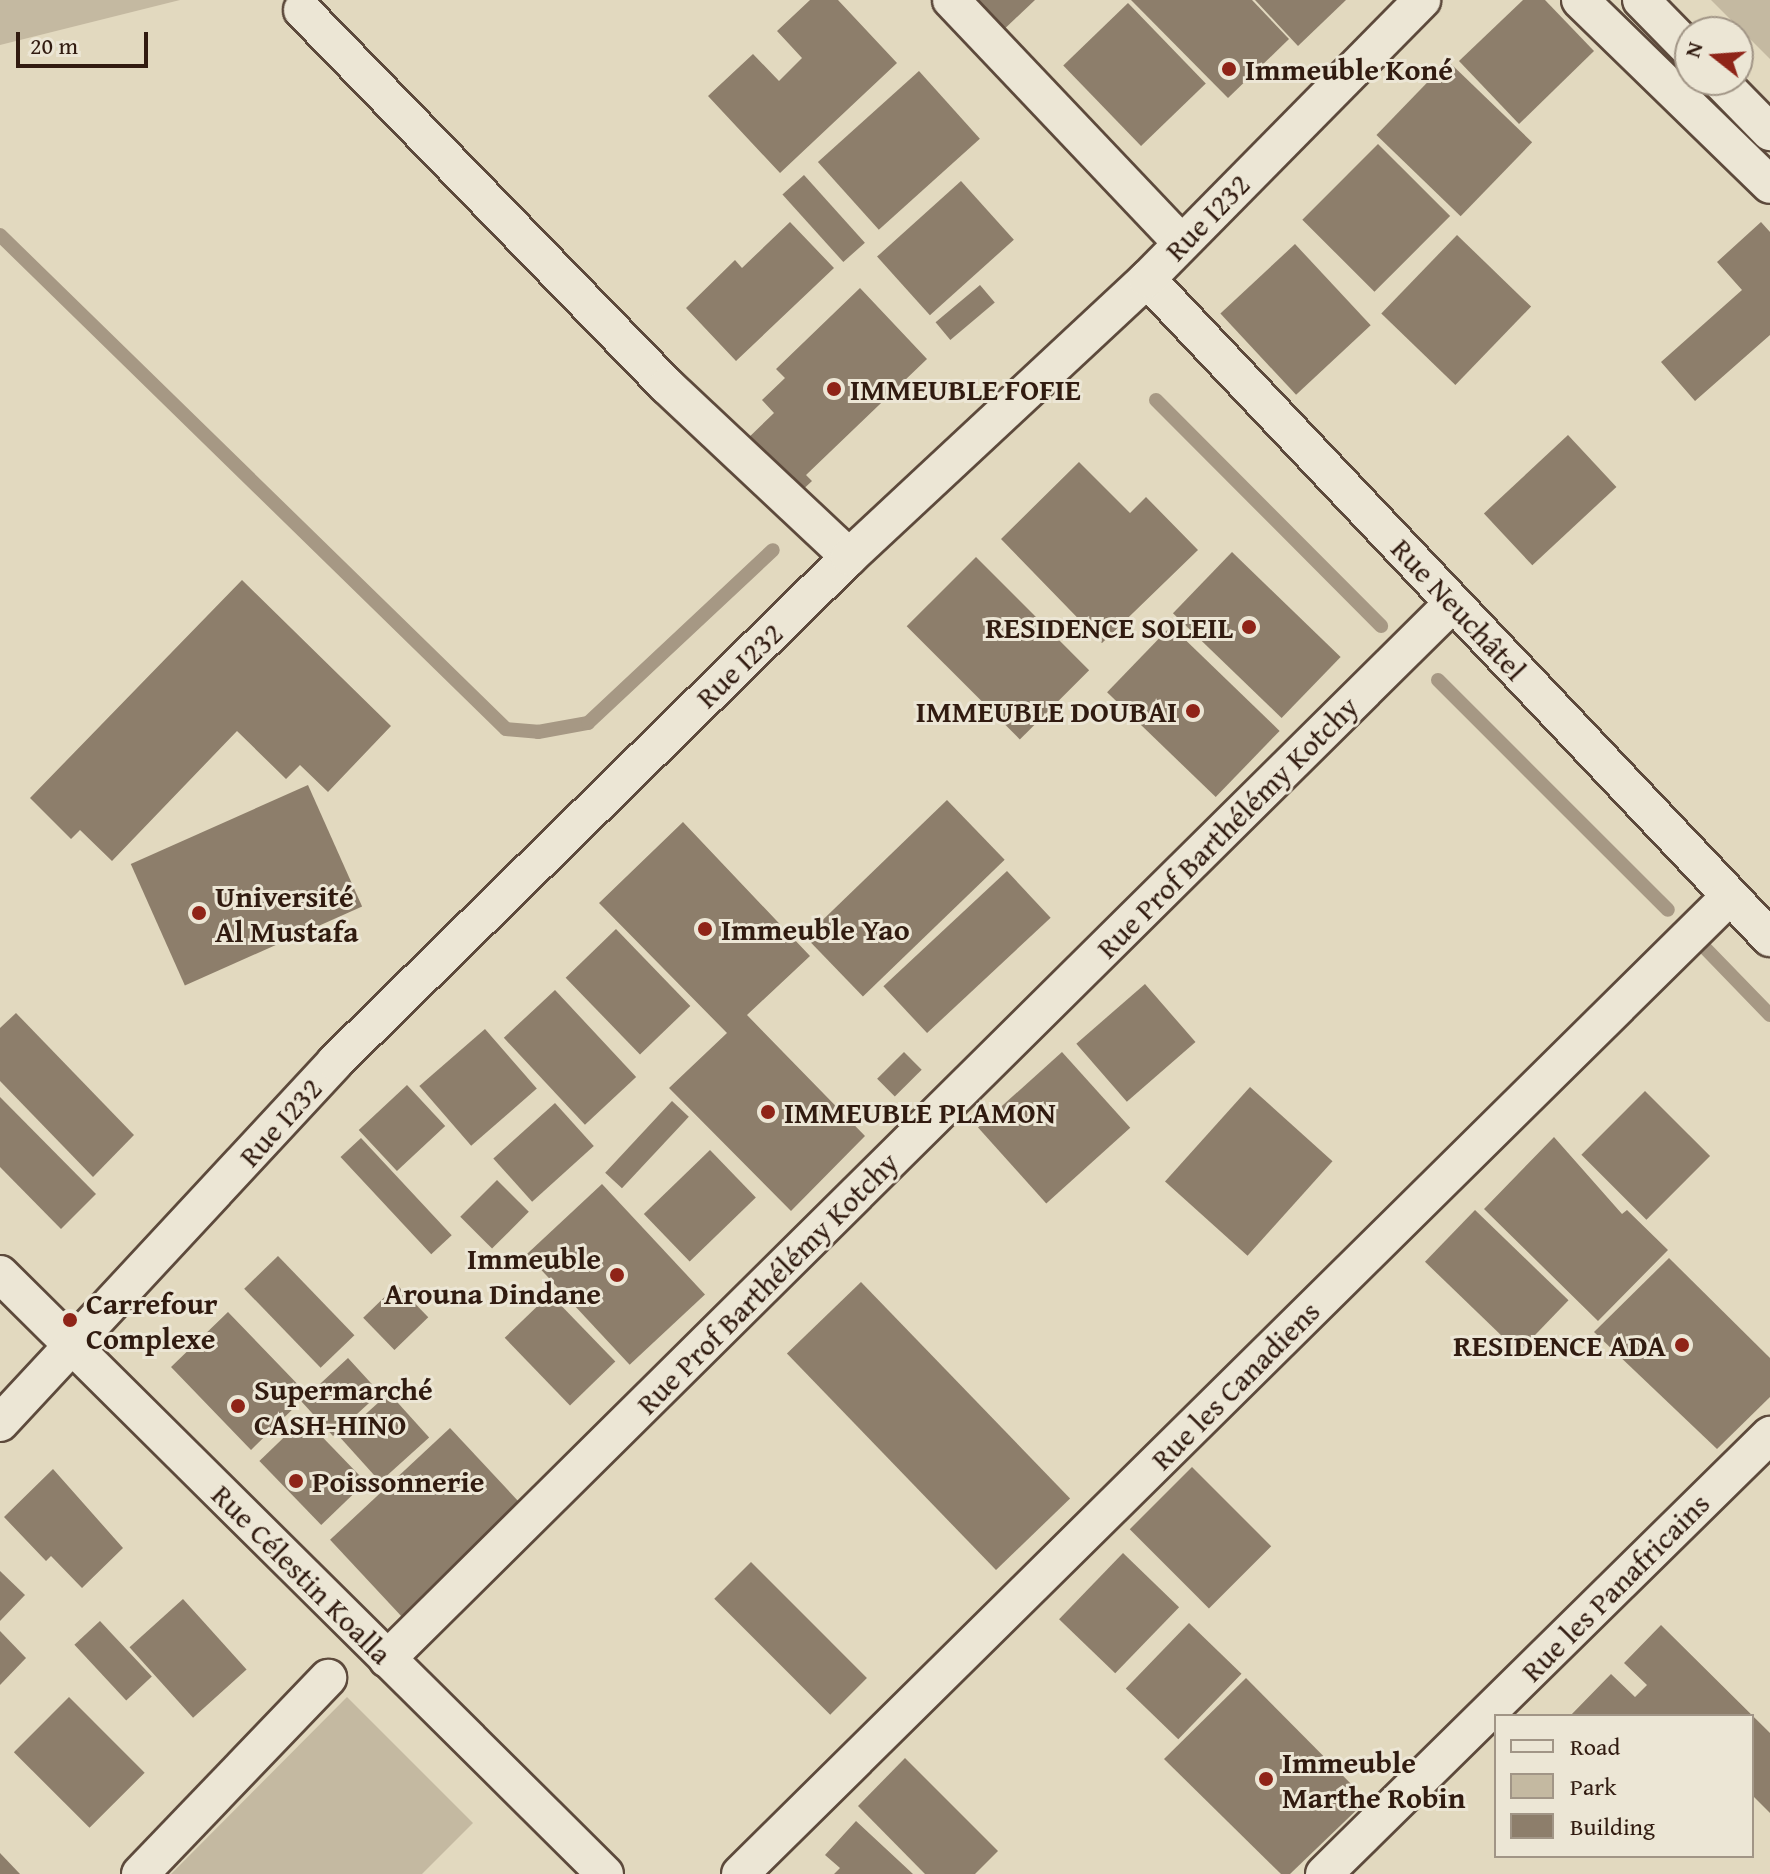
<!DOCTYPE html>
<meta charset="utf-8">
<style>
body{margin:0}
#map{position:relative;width:1770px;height:1874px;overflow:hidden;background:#e2d9bf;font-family:"Gentium Book Plus",serif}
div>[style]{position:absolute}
.green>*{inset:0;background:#c4b9a1}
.stream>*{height:14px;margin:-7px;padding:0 7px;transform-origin:7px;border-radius:7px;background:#a69884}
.building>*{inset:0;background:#8d7e6b;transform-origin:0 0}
.roads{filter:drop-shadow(2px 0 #5d4a3c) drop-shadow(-2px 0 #5d4a3c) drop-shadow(0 2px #5d4a3c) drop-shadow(0 -2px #5d4a3c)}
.street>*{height:36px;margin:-18px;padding:0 18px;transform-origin:18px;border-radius:18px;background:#ece6d5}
.dots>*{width:22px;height:22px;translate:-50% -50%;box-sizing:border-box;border:4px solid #ece6d5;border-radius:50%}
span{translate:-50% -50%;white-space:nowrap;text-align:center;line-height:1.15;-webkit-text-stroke:6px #ece6d5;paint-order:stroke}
.poi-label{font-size:30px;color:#311b10;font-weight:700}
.left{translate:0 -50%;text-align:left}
.right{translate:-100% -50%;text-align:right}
.street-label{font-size:30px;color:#311b10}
.legend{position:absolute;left:1494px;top:1714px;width:260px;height:144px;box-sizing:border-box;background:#ece6d5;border:2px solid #a19586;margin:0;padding:10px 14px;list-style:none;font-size:24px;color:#311b10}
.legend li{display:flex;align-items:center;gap:16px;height:40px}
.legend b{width:40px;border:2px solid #a19586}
.north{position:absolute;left:1674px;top:16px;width:80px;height:80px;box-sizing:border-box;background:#ece6d5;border:2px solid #a19586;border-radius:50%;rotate:287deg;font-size:22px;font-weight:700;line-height:32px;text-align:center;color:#311b10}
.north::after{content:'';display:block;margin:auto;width:28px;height:36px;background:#8f2418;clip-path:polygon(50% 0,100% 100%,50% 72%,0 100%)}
.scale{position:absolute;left:16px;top:32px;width:132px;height:36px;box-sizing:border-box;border:4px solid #311b10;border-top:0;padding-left:10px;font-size:24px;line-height:28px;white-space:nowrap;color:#311b10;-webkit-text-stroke:6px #ece6d5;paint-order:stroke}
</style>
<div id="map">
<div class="green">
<i style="clip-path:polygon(0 0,180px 0,0 45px)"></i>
<i style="clip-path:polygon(1711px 0,1770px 0,1770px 59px)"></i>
<i style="clip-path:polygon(347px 1697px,473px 1823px,422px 1874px,171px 1874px)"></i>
</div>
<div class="stream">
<i style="left:0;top:235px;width:707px;rotate:44.31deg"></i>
<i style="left:506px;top:729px;width:32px;rotate:5deg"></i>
<i style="left:538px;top:732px;width:51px;rotate:-10.2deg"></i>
<i style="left:588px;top:723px;width:253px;rotate:-43.1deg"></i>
<i style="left:1156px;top:400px;width:319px;rotate:45.1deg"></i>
<i style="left:1438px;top:680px;width:325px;rotate:45deg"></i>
<i style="left:1706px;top:949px;width:92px;rotate:45.9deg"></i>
</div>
<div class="building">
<i style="clip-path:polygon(810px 0,838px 0,897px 63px,780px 173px,708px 96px,753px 54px,779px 81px,802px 58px,777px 31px)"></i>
<i style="clip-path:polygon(963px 0,1035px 0,997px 36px)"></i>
<i style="clip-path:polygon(1131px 0,1252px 0,1289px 39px,1228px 98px)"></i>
<i style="clip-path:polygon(1255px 0,1346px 0,1298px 46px)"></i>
<i style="clip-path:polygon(1523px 0,1545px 0,1594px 51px,1519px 124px,1459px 61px)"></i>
<i style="left:1128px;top:3px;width:112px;height:90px;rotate:46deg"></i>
<i style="left:1448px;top:61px;width:117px;height:103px;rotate:44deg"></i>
<i style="left:919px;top:71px;width:91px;height:136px;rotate:48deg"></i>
<i style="left:1378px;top:144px;width:102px;height:107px;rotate:45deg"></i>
<i style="left:804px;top:175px;width:91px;height:29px;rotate:48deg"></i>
<i style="left:961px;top:181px;width:79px;height:113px;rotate:48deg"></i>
<i style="clip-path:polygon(790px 222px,834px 268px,736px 361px,686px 308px,735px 260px,742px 268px)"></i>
<i style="clip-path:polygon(1761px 222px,1770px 232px,1770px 335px,1695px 401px,1661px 362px,1742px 290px,1717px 262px)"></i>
<i style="left:1457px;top:235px;width:103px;height:109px;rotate:44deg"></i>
<i style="left:1295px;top:244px;width:111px;height:102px;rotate:47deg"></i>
<i style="left:980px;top:285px;width:23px;height:58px;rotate:50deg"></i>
<i style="clip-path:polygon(860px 288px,927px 359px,806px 475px,812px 481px,796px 496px,744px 442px,774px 413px,762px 400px,785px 378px,776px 369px)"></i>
<i style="left:1568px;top:435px;width:71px;height:115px;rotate:47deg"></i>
<i style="clip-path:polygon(1079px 462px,1130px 513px,1146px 497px,1198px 550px,1102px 643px,1001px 539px)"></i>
<i style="left:1232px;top:552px;width:151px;height:85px;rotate:44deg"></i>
<i style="left:976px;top:557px;width:160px;height:98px;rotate:45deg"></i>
<i style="clip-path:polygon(242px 580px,391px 726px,328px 792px,300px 765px,286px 779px,237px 731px,112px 861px,80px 830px,71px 839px,30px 798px)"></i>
<i style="left:1171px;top:626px;width:151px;height:92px;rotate:44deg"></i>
<i style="left:308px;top:785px;width:133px;height:194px;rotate:66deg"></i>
<i style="left:947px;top:800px;width:83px;height:197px;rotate:46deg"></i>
<i style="clip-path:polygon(683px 822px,810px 956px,747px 1015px,865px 1136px,791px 1211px,669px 1088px,727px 1033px,599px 903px)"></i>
<i style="left:1007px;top:871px;width:64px;height:169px;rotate:47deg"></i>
<i style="left:616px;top:929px;width:107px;height:70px;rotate:46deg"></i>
<i style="left:1145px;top:984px;width:77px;height:91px;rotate:49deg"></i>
<i style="left:555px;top:990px;width:119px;height:70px;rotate:47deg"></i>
<i style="clip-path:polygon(16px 1013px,134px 1135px,93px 1177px,0 1081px,0 1028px)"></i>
<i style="left:485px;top:1029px;width:79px;height:87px;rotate:49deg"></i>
<i style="left:904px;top:1052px;width:25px;height:38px;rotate:45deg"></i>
<i style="left:1062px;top:1052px;width:102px;height:113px;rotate:48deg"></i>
<i style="left:407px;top:1085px;width:56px;height:66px;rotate:47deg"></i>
<i style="left:1250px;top:1087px;width:111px;height:127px;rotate:42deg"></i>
<i style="left:1645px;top:1091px;width:92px;height:90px;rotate:45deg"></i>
<i style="clip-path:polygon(0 1097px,96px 1194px,61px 1229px,0 1167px)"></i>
<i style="left:672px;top:1101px;width:23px;height:98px;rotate:43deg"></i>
<i style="left:555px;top:1103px;width:58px;height:83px;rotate:48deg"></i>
<i style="clip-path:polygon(1554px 1137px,1622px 1214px,1627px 1210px,1668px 1250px,1598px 1321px,1484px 1209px)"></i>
<i style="left:361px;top:1138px;width:133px;height:28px;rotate:47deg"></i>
<i style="left:710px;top:1150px;width:66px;height:92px;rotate:46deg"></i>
<i style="left:497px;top:1180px;width:45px;height:52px;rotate:45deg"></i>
<i style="left:602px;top:1184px;width:151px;height:103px;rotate:47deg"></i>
<i style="left:1475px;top:1210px;width:130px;height:72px;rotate:44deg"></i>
<i style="left:278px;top:1256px;width:110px;height:47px;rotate:46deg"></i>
<i style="clip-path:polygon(1669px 1258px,1770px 1358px,1770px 1397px,1717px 1449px,1594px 1332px)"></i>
<i style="left:861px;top:1282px;width:301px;height:103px;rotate:46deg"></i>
<i style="left:397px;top:1285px;width:45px;height:47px;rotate:46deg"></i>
<i style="left:550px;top:1294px;width:94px;height:63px;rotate:46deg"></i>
<i style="clip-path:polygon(228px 1312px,308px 1395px,348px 1358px,380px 1393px,333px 1436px,301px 1401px,251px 1450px,171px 1367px)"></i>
<i style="left:389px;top:1393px;width:60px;height:66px;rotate:48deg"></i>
<i style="left:304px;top:1418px;width:89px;height:62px;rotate:46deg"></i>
<i style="left:450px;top:1428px;width:108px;height:164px;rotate:47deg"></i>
<i style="left:1192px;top:1467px;width:112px;height:88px;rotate:45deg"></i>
<i style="clip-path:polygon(53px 1469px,123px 1548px,82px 1588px,51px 1556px,46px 1561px,4px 1517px)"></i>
<i style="left:1123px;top:1553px;width:78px;height:92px;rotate:44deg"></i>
<i style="left:751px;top:1562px;width:164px;height:52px;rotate:45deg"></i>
<i style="clip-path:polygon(0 1571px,25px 1595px,0 1621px)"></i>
<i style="left:183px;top:1599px;width:95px;height:72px;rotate:48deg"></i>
<i style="left:100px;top:1621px;width:76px;height:35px;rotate:47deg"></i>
<i style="left:1189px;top:1623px;width:73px;height:91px;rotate:44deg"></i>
<i style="clip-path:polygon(1661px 1625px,1770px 1733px,1770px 1813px,1752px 1795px,1752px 1716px,1570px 1716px,1611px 1674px,1635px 1697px,1647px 1685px,1624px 1663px)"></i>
<i style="clip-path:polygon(0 1631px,26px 1658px,0 1685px)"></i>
<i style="clip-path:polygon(1246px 1678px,1367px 1800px,1290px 1874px,1281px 1874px,1164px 1759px)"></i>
<i style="left:69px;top:1697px;width:107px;height:78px;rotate:45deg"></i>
<i style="clip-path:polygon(905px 1758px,998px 1851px,975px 1874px,925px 1874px,858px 1806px)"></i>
<i style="clip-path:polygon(856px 1821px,913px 1874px,834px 1874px,840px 1868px,825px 1855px)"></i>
<i style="clip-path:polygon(0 1853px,20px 1874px,0 1874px)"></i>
</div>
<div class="roads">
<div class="street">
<i style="left:951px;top:0;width:334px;rotate:46.5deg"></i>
<i style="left:1580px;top:0;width:265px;rotate:44.2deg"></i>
<i style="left:1641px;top:0;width:70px;rotate:45.6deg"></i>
<i style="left:302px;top:10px;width:524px;rotate:45.85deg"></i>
<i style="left:667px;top:386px;width:250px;rotate:43.2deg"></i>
<i style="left:1719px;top:80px;width:73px;rotate:45.6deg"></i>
<i style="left:1147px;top:279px;width:907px;rotate:46.61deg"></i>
<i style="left:0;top:1274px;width:852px;rotate:44.76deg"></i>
<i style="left:0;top:1423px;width:492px;rotate:-47.1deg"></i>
<i style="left:335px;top:1062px;width:721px;rotate:-44.49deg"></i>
<i style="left:849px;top:557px;width:408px;rotate:-43deg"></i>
<i style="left:1147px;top:279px;width:392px;rotate:-45.4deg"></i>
<i style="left:387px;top:1659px;width:1500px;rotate:-44.73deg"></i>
<i style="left:140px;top:1874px;width:272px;rotate:-46.2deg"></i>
<i style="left:740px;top:1874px;width:1390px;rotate:-44.65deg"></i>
<i style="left:1324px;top:1874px;width:626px;rotate:-44.55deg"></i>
</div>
</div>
<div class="dots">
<i style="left:1229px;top:69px;background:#8f2418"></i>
<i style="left:834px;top:389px;background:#8f2418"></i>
<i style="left:1249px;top:627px;background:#8f2418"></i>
<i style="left:1193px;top:711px;background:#8f2418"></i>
<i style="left:199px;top:913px;background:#8f2418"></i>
<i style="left:705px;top:929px;background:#8f2418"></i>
<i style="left:768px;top:1112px;background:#8f2418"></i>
<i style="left:617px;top:1275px;background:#8f2418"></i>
<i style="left:70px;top:1320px;background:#8f2418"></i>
<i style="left:1682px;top:1345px;background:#8f2418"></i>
<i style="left:238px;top:1406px;background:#8f2418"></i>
<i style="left:296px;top:1481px;background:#8f2418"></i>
<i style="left:1266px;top:1779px;background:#8f2418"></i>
</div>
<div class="poi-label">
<span class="left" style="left:1245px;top:69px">Immeuble Koné</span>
<span class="left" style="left:850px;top:389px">IMMEUBLE FOFIE</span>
<span class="right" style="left:1233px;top:627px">RESIDENCE SOLEIL</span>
<span class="right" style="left:1177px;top:711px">IMMEUBLE DOUBAI</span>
<span class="left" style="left:215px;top:913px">Université<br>Al Mustafa</span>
<span class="left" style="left:721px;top:929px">Immeuble Yao</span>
<span class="left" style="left:784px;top:1112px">IMMEUBLE PLAMON</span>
<span class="right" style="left:601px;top:1275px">Immeuble<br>Arouna Dindane</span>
<span class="left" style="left:86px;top:1320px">Carrefour<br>Complexe</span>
<span class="right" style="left:1666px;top:1345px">RESIDENCE ADA</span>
<span class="left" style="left:254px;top:1406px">Supermarché<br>CASH-HINO</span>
<span class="left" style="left:312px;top:1481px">Poissonnerie</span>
<span class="left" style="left:1282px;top:1779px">Immeuble<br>Marthe Robin</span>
</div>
<div class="street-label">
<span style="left:1207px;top:217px;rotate:-46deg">Rue I232</span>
<span style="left:1459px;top:609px;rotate:47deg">Rue Neuchâtel</span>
<span style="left:739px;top:665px;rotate:-44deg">Rue I232</span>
<span style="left:1227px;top:827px;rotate:-45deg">Rue Prof Barthélémy Kotchy</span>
<span style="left:280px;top:1122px;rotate:-48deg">Rue I232</span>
<span style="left:767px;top:1283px;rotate:-45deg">Rue Prof Barthélémy Kotchy</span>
<span style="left:1235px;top:1385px;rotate:-45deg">Rue les Canadiens</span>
<span style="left:302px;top:1574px;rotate:45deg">Rue Célestin Koalla</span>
<span style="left:1615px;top:1587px;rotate:-45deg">Rue les Panafricains</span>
</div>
<ul class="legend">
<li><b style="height:10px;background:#ece6d5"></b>Road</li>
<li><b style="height:22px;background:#c4b9a1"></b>Park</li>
<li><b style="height:22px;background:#8d7e6b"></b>Building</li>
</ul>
<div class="north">N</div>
<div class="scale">20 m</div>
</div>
